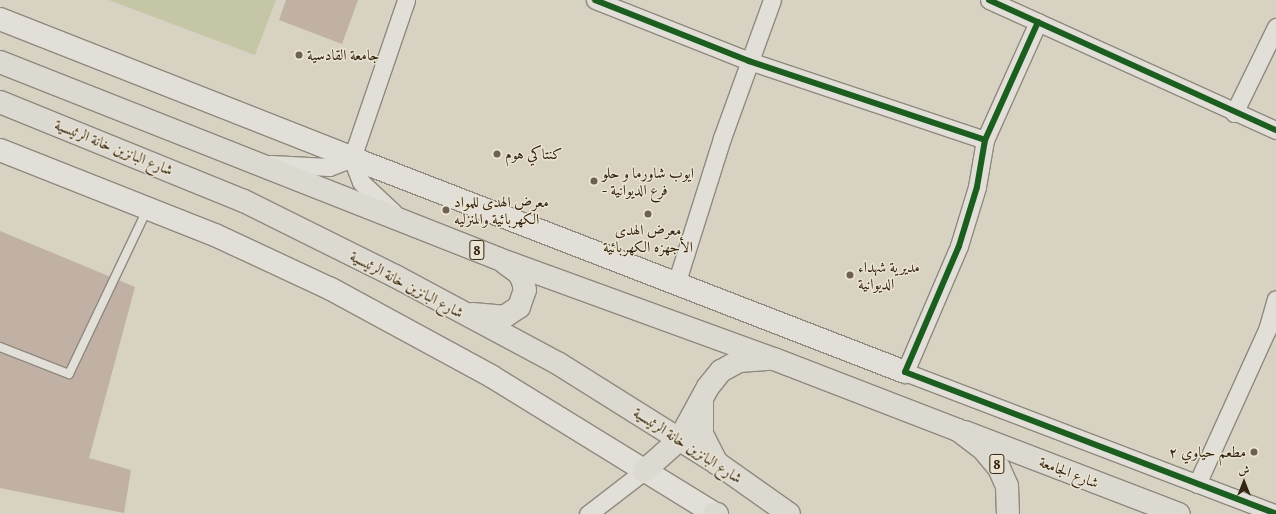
<!DOCTYPE html>
<meta charset="utf-8">
<style>
body{margin:0}
#map{position:relative;width:1276px;height:514px;overflow:hidden;background:#d8d2c3;font-family:"Gentium Book Plus",Amiri,serif}
div>[style]{position:absolute}
.green>*{inset:0;background:#c4c6a6}
.building>*{inset:0;background:#c1b1a4}
.roads{filter:drop-shadow(1px 0 #8f897f) drop-shadow(-1px 0 #8f897f) drop-shadow(0 1px #8f897f) drop-shadow(0 -1px #8f897f)}
.lane>*{height:8px;margin:-4px;padding:0 4px;transform-origin:4px;border-radius:4px;background:#e1dfd7}
.street>*{height:17px;margin:-8.5px;padding:0 8.5px;transform-origin:8.5px;border-radius:8.5px;background:#e1dfd7}
.secondary>*{height:22px;margin:-11px;padding:0 11px;transform-origin:11px;border-radius:11px;background:#e1dfd7}
.primary>*{height:22px;margin:-11px;padding:0 11px;transform-origin:11px;border-radius:11px;background:#dcd9d1}
.highway>*{height:22px;margin:-11px;padding:0 11px;transform-origin:11px;border-radius:11px;background:#dcd9d1}
.cycleway>*{height:6px;margin:-3px;padding:0 3px;transform-origin:3px;border-radius:3px;background:#1b5e20}
.dots>*{width:11px;height:11px;translate:-50% -50%;box-sizing:border-box;border:2px solid #ebe4d3;border-radius:50%}
span{translate:-50% -50%;white-space:nowrap;text-align:center;line-height:1.15;-webkit-text-stroke:3px #ebe4d3;paint-order:stroke}
.shield-label span{padding:1px 3px;background:#ebe4d3;border:1px solid;border-radius:3px;-webkit-text-stroke-width:0}
.shield-label{font-size:14px;color:#342411;font-weight:700}
.poi-label{font-size:15px;color:#342411}
.left{translate:0 -50%;text-align:left}
.right{translate:-100% -50%;text-align:right}
.street-label{font-size:15px;color:#342411}
.north{position:absolute;left:1224px;top:462px;width:40px;height:40px;-webkit-text-stroke:3px #ebe4d3;paint-order:stroke;rotate:0deg;font-size:11px;font-weight:700;line-height:16px;text-align:center;color:#342411}
.north::after{content:'';display:block;margin:auto;width:14px;height:18px;background:#342411;clip-path:polygon(50% 0,100% 100%,50% 72%,0 100%)}
</style>
<div id="map">
<div class="green">
<i style="clip-path:polygon(109px 0,276px 0,255px 55px)"></i>
</div>
<div class="building">
<i style="clip-path:polygon(286px 0,358px 0,342px 44px,279px 20px)"></i>
<i style="clip-path:polygon(0 231px,135px 287px,89px 458px,131px 470px,124px 513px,0 488px)"></i>
</div>
<div class="roads">
<div class="lane">
<i style="left:0;top:347px;width:74px;rotate:21.4deg"></i>
<i style="left:69px;top:374px;width:182px;rotate:-64.6deg"></i>
</div>
<div class="street">
<i style="left:595px;top:0;width:166px;rotate:21.6deg"></i>
<i style="left:749px;top:61px;width:249px;rotate:18.5deg"></i>
<i style="left:989px;top:0;width:315px;rotate:24.4deg"></i>
<i style="left:1038px;top:22px;width:129px;rotate:114.2deg"></i>
<i style="left:985px;top:140px;width:48px;rotate:99.7deg"></i>
<i style="left:977px;top:187px;width:62px;rotate:107deg"></i>
<i style="left:959px;top:246px;width:137px;rotate:113.2deg"></i>
<i style="left:905px;top:372px;width:397px;rotate:20.9deg"></i>
<i style="left:1234px;top:113px;width:96px;rotate:-64deg"></i>
<i style="left:270px;top:164px;width:59px;rotate:2.9deg"></i>
<i style="left:329px;top:167px;width:25px;rotate:-21deg"></i>
<i style="left:394px;top:213px;width:45px;rotate:-136.8deg"></i>
<i style="left:361px;top:182px;width:26px;rotate:-111deg"></i>
<i style="left:352px;top:158px;width:167px;rotate:-71.1deg"></i>
<i style="left:676px;top:284px;width:153px;rotate:-72.5deg"></i>
<i style="left:722px;top:138px;width:147px;rotate:-70.1deg"></i>
<i style="left:1197px;top:484px;width:169px;rotate:-65.6deg"></i>
<i style="left:1267px;top:330px;width:32px;rotate:-74deg"></i>
<i style="left:588px;top:514px;width:71px;rotate:-37.5deg"></i>
</div>
<div class="secondary">
<i style="left:0;top:19px;width:378px;rotate:21.5deg"></i>
<i style="left:352px;top:158px;width:593px;rotate:21.16deg"></i>
<i style="left:0;top:150px;width:231px;rotate:21.6deg"></i>
<i style="left:215px;top:235px;width:128px;rotate:25deg"></i>
<i style="left:331px;top:289px;width:182px;rotate:28.5deg"></i>
<i style="left:491px;top:376px;width:263px;rotate:31.6deg"></i>
</div>
<div class="primary">
<i style="left:965px;top:432px;width:229px;rotate:21deg"></i>
</div>
<div class="highway">
<i style="left:0;top:62px;width:536px;rotate:21.54deg"></i>
<i style="left:499px;top:259px;width:293px;rotate:20deg"></i>
<i style="left:774px;top:359px;width:197px;rotate:21.1deg"></i>
<i style="left:958px;top:430px;width:31px;rotate:37deg"></i>
<i style="left:983px;top:449px;width:25px;rotate:50deg"></i>
<i style="left:999px;top:468px;width:20px;rotate:66deg"></i>
<i style="left:1007px;top:486px;width:28px;rotate:88deg"></i>
<i style="left:0;top:102px;width:263px;rotate:22.1deg"></i>
<i style="left:244px;top:201px;width:169px;rotate:26.4deg"></i>
<i style="left:395px;top:276px;width:186px;rotate:28.2deg"></i>
<i style="left:559px;top:364px;width:186px;rotate:32.1deg"></i>
<i style="left:717px;top:463px;width:88px;rotate:35.3deg"></i>
<i style="left:472px;top:314px;width:32px;rotate:5deg"></i>
<i style="left:504px;top:317px;width:18px;rotate:-34deg"></i>
<i style="left:519px;top:307px;width:18px;rotate:-71deg"></i>
<i style="left:525px;top:290px;width:9px;rotate:-103deg"></i>
<i style="left:523px;top:281px;width:9px;rotate:-117deg"></i>
<i style="left:519px;top:273px;width:17px;rotate:-144deg"></i>
<i style="left:702px;top:402px;width:32px;rotate:90deg"></i>
<i style="left:702px;top:434px;width:33px;rotate:63deg"></i>
<i style="left:644px;top:471px;width:47px;rotate:-41.5deg"></i>
<i style="left:679px;top:440px;width:60px;rotate:-61.3deg"></i>
<i style="left:708px;top:387px;width:21px;rotate:-51deg"></i>
<i style="left:721px;top:371px;width:21px;rotate:-29deg"></i>
<i style="left:739px;top:361px;width:28px;rotate:-4deg"></i>
<i style="left:714px;top:514px;width:3px"></i>
</div>
</div>
<div class="cycleway">
<i style="left:595px;top:0;width:166px;rotate:21.6deg"></i>
<i style="left:749px;top:61px;width:249px;rotate:18.5deg"></i>
<i style="left:989px;top:0;width:315px;rotate:24.4deg"></i>
<i style="left:1038px;top:22px;width:129px;rotate:114.2deg"></i>
<i style="left:985px;top:140px;width:48px;rotate:99.7deg"></i>
<i style="left:977px;top:187px;width:62px;rotate:107deg"></i>
<i style="left:959px;top:246px;width:137px;rotate:113.2deg"></i>
<i style="left:905px;top:372px;width:397px;rotate:20.9deg"></i>
</div>
<div class="dots">
<i style="left:299px;top:55px;background:#6d614f"></i>
<i style="left:497px;top:154px;background:#6d614f"></i>
<i style="left:594px;top:181px;background:#6d614f"></i>
<i style="left:446px;top:210px;background:#6d614f"></i>
<i style="left:648px;top:214px;background:#6d614f"></i>
<i style="left:850px;top:275px;background:#6d614f"></i>
<i style="left:1254px;top:452px;background:#6d614f"></i>
</div>
<div class="shield-label">
<span style="left:477px;top:250px">8</span>
<span style="left:997px;top:464px">8</span>
</div>
<div class="poi-label">
<span class="left" style="left:307px;top:55px">جامعة القادسية</span>
<span class="left" style="left:505px;top:154px">كنتاكي هوم</span>
<span class="left" style="left:602px;top:181px">ايوب شاورما و حلو<br>- فرع الديوانية</span>
<span class="left" style="left:454px;top:210px">معرض الهدى للمواد<br>الكهربائية والمنزليه</span>
<span style="left:648px;top:238px">معرض الهدى<br>الأجهزه الكهربائية</span>
<span class="left" style="left:858px;top:275px">مديرية شهداء<br>الديوانية</span>
<span class="right" style="left:1246px;top:452px">مطعم حياوي ٢</span>
</div>
<div class="street-label">
<span style="left:114px;top:147px;rotate:22deg">شارع البانزين خانة الرئيسية</span>
<span style="left:407px;top:284px;rotate:28deg">شارع البانزين خانة الرئيسية</span>
<span style="left:688px;top:445px;rotate:33deg">شارع البانزين خانة الرئيسية</span>
<span style="left:1069px;top:472px;rotate:21deg">شارع الجامعة</span>
</div>
<div class="north">ش</div>
</div>
